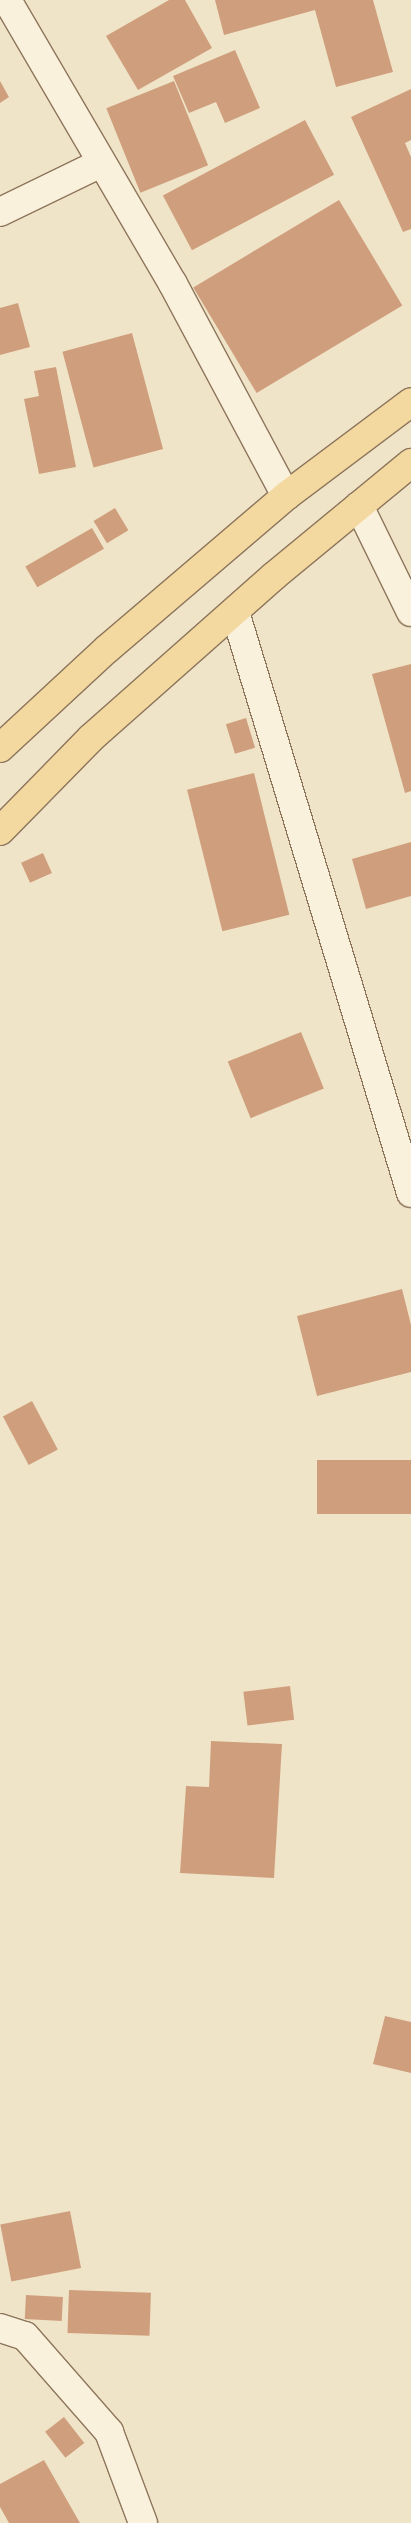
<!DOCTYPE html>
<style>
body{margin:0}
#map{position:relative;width:411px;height:2523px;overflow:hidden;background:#f0e4c8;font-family:"Noto Serif",serif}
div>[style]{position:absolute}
.building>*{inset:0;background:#cf9f7d;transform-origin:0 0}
.roads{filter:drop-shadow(1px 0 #8d765c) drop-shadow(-1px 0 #8d765c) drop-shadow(0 1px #8d765c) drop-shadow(0 -1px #8d765c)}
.minor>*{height:28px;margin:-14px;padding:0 14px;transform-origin:14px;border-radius:14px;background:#faf1dc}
.major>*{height:28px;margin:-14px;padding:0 14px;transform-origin:14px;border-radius:14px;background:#f3d9a0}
span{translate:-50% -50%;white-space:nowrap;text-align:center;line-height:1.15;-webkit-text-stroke:4px #f7eed8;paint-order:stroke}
</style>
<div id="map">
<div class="building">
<i style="clip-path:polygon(169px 0,185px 0,212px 48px,138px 90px,106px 36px)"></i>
<i style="clip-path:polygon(215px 0,373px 0,393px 72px,336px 87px,315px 10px,224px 35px)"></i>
<i style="clip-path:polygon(235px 50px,260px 108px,225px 123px,216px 102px,189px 113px,173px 76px)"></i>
<i style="clip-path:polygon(0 81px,9px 97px,0 103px)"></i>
<i style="left:174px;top:81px;width:91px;height:73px;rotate:68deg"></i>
<i style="clip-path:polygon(411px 89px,411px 140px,405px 143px,411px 157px,411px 229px,403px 232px,351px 117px)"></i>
<i style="left:305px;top:120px;width:62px;height:161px;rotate:62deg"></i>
<i style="left:339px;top:200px;width:123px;height:170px;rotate:59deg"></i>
<i style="clip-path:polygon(18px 303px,30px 347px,0 355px,0 308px)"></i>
<i style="left:132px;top:333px;width:120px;height:72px;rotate:75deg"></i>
<i style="clip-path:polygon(56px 367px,76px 467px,39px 474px,24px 399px,39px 396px,34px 371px)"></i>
<i style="left:115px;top:508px;width:26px;height:25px;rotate:59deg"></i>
<i style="left:92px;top:528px;width:24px;height:77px;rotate:60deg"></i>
<i style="clip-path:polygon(411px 664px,411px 791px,405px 793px,372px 674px)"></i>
<i style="left:246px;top:718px;width:31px;height:21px;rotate:73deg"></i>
<i style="left:254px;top:773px;width:146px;height:69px;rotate:76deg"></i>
<i style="clip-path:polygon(411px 842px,411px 896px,366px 909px,352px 859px)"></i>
<i style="left:43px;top:853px;width:22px;height:24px;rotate:66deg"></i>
<i style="left:301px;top:1032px;width:61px;height:79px;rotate:68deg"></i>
<i style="clip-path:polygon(402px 1289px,411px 1325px,411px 1372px,317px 1396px,297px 1316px)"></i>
<i style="left:32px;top:1401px;width:55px;height:33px;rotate:62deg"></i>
<i style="left:411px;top:1460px;width:54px;height:94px;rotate:90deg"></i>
<i style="left:290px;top:1686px;width:34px;height:47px;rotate:83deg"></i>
<i style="clip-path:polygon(211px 1741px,282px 1744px,274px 1878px,180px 1873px,186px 1786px,209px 1787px)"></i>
<i style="clip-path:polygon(385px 2016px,411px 2022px,411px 2073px,373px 2064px)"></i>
<i style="left:70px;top:2211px;width:58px;height:71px;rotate:79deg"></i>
<i style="left:69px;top:2290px;width:82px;height:43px;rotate:2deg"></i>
<i style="left:26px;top:2295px;width:37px;height:24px;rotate:3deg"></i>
<i style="left:64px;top:2417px;width:33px;height:24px;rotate:52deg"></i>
<i style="clip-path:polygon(44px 2460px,80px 2523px,9px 2523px,0 2507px,0 2484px)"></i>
</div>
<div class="roads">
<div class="minor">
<i style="left:7px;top:0;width:329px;rotate:59.7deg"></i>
<i style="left:173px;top:284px;width:240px;rotate:61.9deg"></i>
<i style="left:0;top:212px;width:112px;rotate:-25.9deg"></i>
<i style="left:359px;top:506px;width:118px;rotate:63.9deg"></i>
<i style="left:235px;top:612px;width:607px;rotate:73.15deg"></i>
<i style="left:0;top:2328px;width:26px;rotate:18deg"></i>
<i style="left:25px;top:2336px;width:128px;rotate:48.8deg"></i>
<i style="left:109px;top:2432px;width:97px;rotate:69.5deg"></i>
</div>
<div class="major">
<i style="left:0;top:748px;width:146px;rotate:-42.8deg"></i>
<i style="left:107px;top:649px;width:235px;rotate:-40.5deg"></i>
<i style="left:286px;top:496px;width:156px;rotate:-36.9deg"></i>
<i style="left:0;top:831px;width:130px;rotate:-45.6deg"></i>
<i style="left:91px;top:738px;width:244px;rotate:-41.5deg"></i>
<i style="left:274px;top:576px;width:178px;rotate:-39.5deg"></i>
</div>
</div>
</div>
